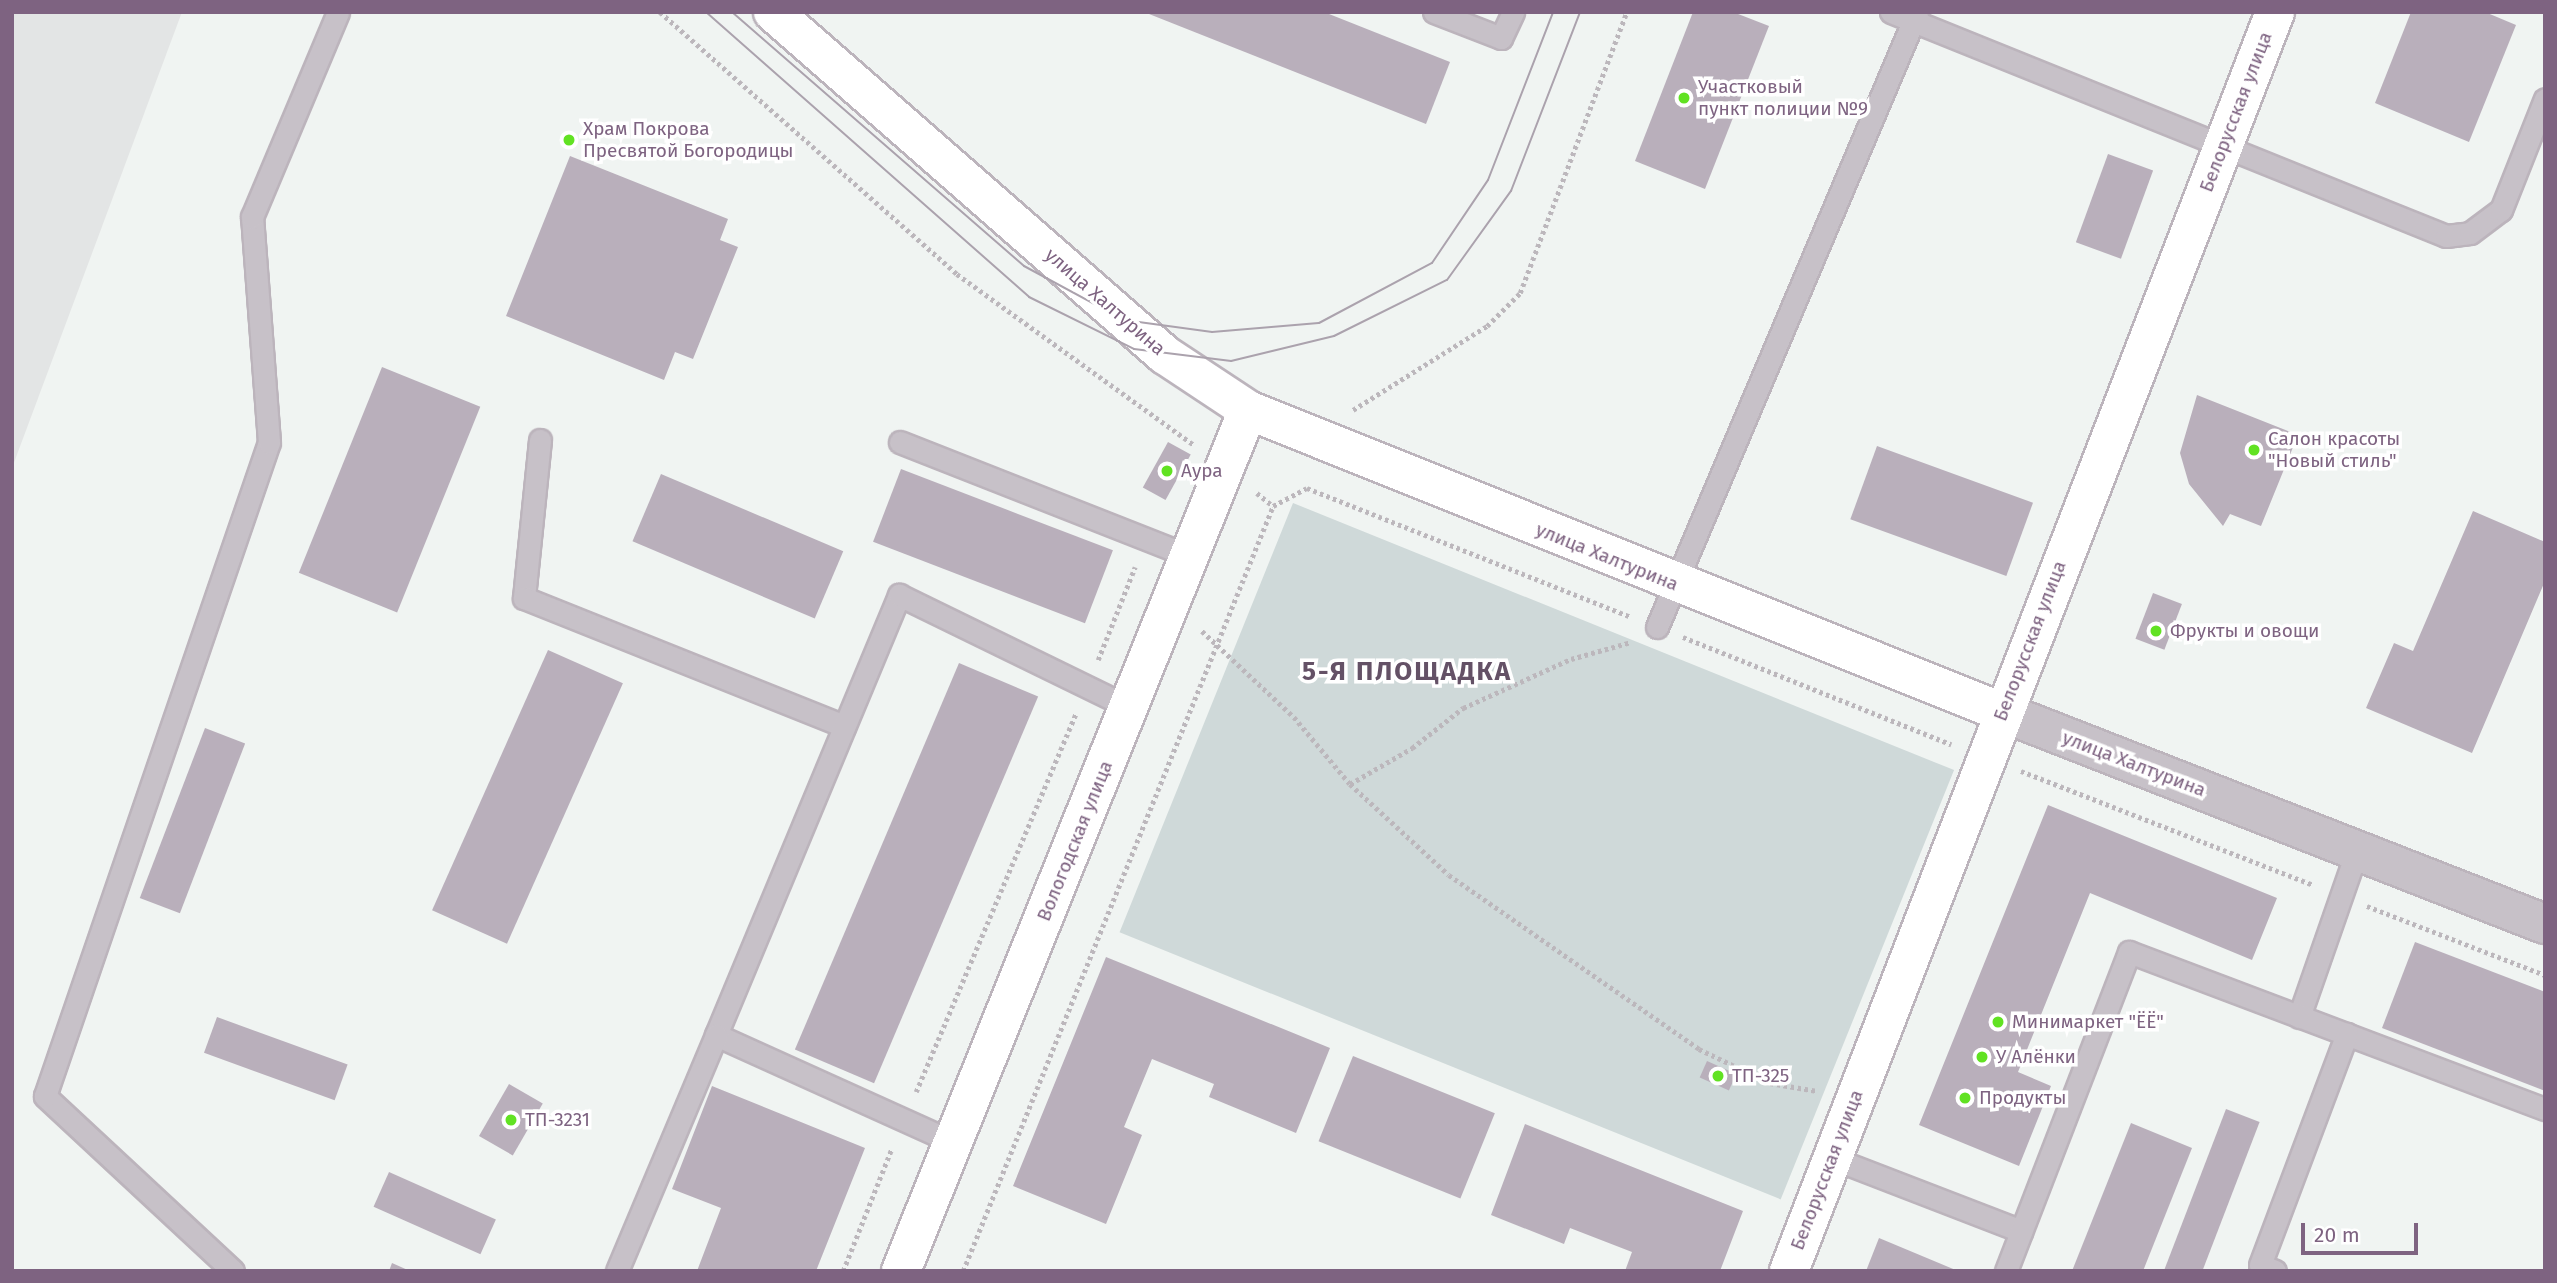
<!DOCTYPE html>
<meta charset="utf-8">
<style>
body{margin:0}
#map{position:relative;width:2557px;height:1283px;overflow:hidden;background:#f0f4f2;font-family:"Fira Sans",sans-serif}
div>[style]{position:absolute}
.built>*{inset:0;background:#e3e5e5}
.green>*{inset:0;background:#cfd9d9;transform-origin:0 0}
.building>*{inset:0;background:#b9afbb;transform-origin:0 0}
.path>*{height:4.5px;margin-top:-2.25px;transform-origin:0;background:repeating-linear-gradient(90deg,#bcb7bc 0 3.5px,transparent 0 7px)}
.roads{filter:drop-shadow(2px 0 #bcb4bc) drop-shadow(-2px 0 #bcb4bc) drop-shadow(0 2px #bcb4bc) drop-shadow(0 -2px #bcb4bc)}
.lane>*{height:21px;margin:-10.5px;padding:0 10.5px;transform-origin:10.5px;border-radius:10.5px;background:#c7c1c8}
.street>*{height:38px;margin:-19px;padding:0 19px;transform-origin:19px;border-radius:19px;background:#c7c1c8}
.secondary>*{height:38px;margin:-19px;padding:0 19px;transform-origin:19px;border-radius:19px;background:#fff}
.tram>*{height:2px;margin:-1px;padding:0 1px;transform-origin:1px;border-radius:1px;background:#aba2ad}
.dots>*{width:19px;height:19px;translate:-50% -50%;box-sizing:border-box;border:4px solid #fff;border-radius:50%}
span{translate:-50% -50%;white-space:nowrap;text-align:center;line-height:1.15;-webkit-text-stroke:7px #fff;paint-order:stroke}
.poi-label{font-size:19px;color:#7e6381}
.left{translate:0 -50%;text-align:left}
.street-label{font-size:19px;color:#7e6381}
.district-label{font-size:26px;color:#645166;font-weight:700;letter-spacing:2px}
.frame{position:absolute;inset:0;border:14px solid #7e6381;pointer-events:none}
.scale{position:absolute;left:2301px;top:1223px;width:117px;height:32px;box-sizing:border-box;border:4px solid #7e6381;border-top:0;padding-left:9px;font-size:21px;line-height:24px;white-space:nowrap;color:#7e6381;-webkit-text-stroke:5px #fff;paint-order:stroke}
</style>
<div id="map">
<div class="built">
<i style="clip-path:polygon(12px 12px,182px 12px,12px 468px)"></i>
</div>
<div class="green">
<i style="left:1293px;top:503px;width:713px;height:463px;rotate:22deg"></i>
</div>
<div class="building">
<i style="clip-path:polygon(1144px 12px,1324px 12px,1450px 62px,1426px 124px)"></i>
<i style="clip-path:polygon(1693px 12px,1733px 12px,1769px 26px,1705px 189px,1635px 161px)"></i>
<i style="clip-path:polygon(2411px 12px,2485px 12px,2516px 25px,2469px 142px,2375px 103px)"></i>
<i style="left:2108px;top:154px;width:48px;height:94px;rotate:20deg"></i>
<i style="clip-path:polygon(570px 156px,728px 219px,720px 240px,738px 247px,693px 359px,675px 352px,664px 380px,506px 316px)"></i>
<i style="left:382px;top:367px;width:106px;height:222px;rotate:22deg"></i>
<i style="clip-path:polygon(2197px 395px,2298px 435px,2261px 526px,2230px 514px,2223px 526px,2189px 484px,2180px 453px)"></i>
<i style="left:1168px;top:442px;width:26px;height:52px;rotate:29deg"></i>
<i style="left:1877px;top:446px;width:166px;height:78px;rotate:20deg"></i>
<i style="left:901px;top:469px;width:227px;height:78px;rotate:21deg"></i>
<i style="left:661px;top:474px;width:198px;height:73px;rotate:23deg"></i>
<i style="clip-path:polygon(2473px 511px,2545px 542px,2545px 581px,2472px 753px,2366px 708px,2394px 643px,2413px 651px)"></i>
<i style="left:2153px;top:593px;width:31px;height:49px;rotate:21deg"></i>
<i style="left:548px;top:650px;width:82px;height:285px;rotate:24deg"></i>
<i style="left:959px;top:663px;width:86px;height:420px;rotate:23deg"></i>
<i style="left:205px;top:728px;width:43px;height:182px;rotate:21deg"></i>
<i style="clip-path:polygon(2048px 805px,2277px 898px,2252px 960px,2090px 893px,2018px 1072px,2051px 1086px,2019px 1166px,1919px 1125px)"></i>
<i style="clip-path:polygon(2415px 942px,2545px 992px,2545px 1091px,2382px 1028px)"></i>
<i style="clip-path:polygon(1106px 957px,1330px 1048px,1296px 1133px,1209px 1097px,1214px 1084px,1152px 1059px,1124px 1127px,1142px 1135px,1106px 1224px,1013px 1186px)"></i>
<i style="left:217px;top:1017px;width:139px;height:38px;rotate:20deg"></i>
<i style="left:1353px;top:1056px;width:153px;height:92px;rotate:22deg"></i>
<i style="left:1707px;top:1061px;width:32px;height:18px;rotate:24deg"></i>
<i style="left:509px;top:1084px;width:39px;height:60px;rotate:30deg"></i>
<i style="clip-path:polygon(712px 1086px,865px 1148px,816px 1271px,697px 1271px,721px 1208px,672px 1189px)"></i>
<i style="left:2226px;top:1109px;width:36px;height:174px;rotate:21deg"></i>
<i style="clip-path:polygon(2131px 1123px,2192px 1148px,2143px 1271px,2072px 1271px)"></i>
<i style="clip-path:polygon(1525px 1124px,1743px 1211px,1720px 1271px,1625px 1271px,1632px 1252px,1570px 1228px,1564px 1244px,1491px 1215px)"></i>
<i style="left:389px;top:1172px;width:117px;height:38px;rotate:24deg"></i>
<i style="clip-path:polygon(1879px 1238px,1958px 1271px,1866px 1271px)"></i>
<i style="clip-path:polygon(392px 1263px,410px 1271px,389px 1271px)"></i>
</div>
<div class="path">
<i style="left:660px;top:12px;width:396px;rotate:41.4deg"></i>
<i style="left:957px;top:274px;width:292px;rotate:35.8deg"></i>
<i style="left:1353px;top:410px;width:158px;rotate:-32.1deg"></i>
<i style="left:1487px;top:326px;width:47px;rotate:-45deg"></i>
<i style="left:1520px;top:293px;width:301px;rotate:-69.2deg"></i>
<i style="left:1257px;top:493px;width:21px;rotate:39deg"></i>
<i style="left:1202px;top:631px;width:126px;rotate:43.1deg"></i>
<i style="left:1294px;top:717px;width:87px;rotate:50.1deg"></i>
<i style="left:1350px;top:784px;width:134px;rotate:42.6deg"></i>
<i style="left:1449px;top:875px;width:305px;rotate:34.8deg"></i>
<i style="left:1699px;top:1049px;width:79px;rotate:25.6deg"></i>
<i style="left:1770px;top:1083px;width:48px;rotate:9.7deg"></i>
<i style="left:1683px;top:637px;width:289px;rotate:21.8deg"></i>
<i style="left:1098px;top:660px;width:100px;rotate:-68.3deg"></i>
<i style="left:2021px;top:771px;width:313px;rotate:21.3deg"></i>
<i style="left:1350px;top:784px;width:72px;rotate:-30.1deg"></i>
<i style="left:1412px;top:748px;width:65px;rotate:-38.1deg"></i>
<i style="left:1463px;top:708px;width:119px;rotate:-24.4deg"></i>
<i style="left:1571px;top:659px;width:62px;rotate:-15.8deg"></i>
<i style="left:2367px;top:906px;width:191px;rotate:21.2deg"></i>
<i style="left:916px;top:1092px;width:411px;rotate:-67.1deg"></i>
<i style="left:843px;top:1271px;width:132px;rotate:-68.3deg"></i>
<i style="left:963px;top:1271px;width:825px;rotate:-67.94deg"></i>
<i style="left:1273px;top:506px;width:38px;rotate:-28deg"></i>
<i style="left:1307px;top:488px;width:347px;rotate:21.7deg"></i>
</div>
<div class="roads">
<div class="lane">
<i style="left:1434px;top:12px;width:72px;rotate:21.2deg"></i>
<i style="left:1501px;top:38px;width:29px;rotate:-65deg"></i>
<i style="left:1891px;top:12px;width:598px;rotate:21.98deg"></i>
<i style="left:2446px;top:236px;width:24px;rotate:-7deg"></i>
<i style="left:2470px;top:233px;width:39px;rotate:-37deg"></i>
<i style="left:2501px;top:210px;width:119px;rotate:-68.4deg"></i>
<i style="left:540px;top:440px;width:159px;rotate:95.8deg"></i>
<i style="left:524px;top:598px;width:345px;rotate:21.8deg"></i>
<i style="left:900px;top:442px;width:312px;rotate:21.5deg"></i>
<i style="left:1657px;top:627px;width:668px;rotate:-67.08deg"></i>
<i style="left:2299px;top:1017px;width:177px;rotate:-70.8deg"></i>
<i style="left:953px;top:1142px;width:260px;rotate:-155.7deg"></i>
<i style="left:716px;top:1035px;width:477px;rotate:-67.4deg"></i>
<i style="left:899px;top:595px;width:256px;rotate:26deg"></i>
<i style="left:1832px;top:1158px;width:203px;rotate:21.1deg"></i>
<i style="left:233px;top:1271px;width:257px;rotate:-137.1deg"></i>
<i style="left:45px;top:1096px;width:691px;rotate:-71.09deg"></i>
<i style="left:269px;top:442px;width:226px;rotate:-94.3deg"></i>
<i style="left:252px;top:217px;width:222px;rotate:-67.2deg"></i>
<i style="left:617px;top:1271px;width:256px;rotate:-67.2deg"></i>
<i style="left:2006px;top:1271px;width:342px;rotate:-68.9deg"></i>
<i style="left:2129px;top:952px;width:445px;rotate:20.7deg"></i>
<i style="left:2275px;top:1271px;width:16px;rotate:-158deg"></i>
<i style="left:2260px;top:1265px;width:247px;rotate:-69.4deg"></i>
</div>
<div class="street">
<i style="left:2002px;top:712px;width:583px;rotate:21.33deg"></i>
</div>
<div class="secondary">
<i style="left:773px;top:12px;width:521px;rotate:41.19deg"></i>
<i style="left:1165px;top:355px;width:100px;rotate:33.5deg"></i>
<i style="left:1248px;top:410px;width:812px;rotate:21.83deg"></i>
<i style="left:901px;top:1271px;width:928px;rotate:-68.05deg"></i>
<i style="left:1789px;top:1271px;width:1350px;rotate:-68.89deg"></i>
</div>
</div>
<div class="tram">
<i style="left:706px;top:12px;width:431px;rotate:41.4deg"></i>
<i style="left:1029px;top:297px;width:117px;rotate:26.3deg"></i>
<i style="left:1134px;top:349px;width:98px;rotate:7.1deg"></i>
<i style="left:1231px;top:361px;width:106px;rotate:-13.6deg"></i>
<i style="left:1334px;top:336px;width:126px;rotate:-26.4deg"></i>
<i style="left:1447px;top:280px;width:110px;rotate:-54.3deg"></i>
<i style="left:1511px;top:191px;width:192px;rotate:-68.9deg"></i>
<i style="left:732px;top:12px;width:387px;rotate:41deg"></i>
<i style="left:1024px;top:266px;width:114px;rotate:28.4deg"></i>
<i style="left:1124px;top:320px;width:89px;rotate:7.8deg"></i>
<i style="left:1212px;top:332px;width:107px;rotate:-4.8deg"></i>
<i style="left:1319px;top:323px;width:128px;rotate:-28deg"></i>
<i style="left:1432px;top:263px;width:100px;rotate:-56deg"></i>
<i style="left:1488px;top:180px;width:180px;rotate:-68.8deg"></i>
</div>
<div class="dots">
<i style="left:1684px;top:98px;background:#61e222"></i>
<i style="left:569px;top:140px;background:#61e222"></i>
<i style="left:2254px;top:450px;background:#61e222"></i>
<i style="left:1167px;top:471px;background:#61e222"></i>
<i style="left:2156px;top:631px;background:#61e222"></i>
<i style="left:1998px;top:1022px;background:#61e222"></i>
<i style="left:1982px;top:1057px;background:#61e222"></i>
<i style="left:1718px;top:1076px;background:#61e222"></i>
<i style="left:1965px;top:1098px;background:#61e222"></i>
<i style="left:511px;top:1120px;background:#61e222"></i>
</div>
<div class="poi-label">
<span class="left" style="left:1698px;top:98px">Участковый<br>пункт полиции №9</span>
<span class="left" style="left:583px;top:140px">Храм Покрова<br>Пресвятой Богородицы</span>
<span class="left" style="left:2268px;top:450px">Салон красоты<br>"Новый стиль"</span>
<span class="left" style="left:1181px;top:471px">Аура</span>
<span class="left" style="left:2170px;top:631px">Фрукты и овощи</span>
<span class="left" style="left:2012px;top:1022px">Минимаркет "ЁЁ"</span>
<span class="left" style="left:1996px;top:1057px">У Алёнки</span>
<span class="left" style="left:1732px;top:1076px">ТП-325</span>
<span class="left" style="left:1979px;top:1098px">Продукты</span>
<span class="left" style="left:525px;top:1120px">ТП-3231</span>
</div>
<div class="street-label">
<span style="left:2236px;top:112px;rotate:-69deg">Белорусская улица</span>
<span style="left:1105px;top:302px;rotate:41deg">улица Халтурина</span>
<span style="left:1607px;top:557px;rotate:22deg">улица Халтурина</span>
<span style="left:2030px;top:641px;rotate:-69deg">Белорусская улица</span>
<span style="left:2134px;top:764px;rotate:21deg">улица Халтурина</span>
<span style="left:1075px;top:841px;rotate:-68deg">Вологодская улица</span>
<span style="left:1827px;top:1170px;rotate:-69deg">Белорусская улица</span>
</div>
<div class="district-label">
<span style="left:1407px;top:672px">5-Я ПЛОЩАДКА</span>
</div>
<div class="frame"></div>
<div class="scale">20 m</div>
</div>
